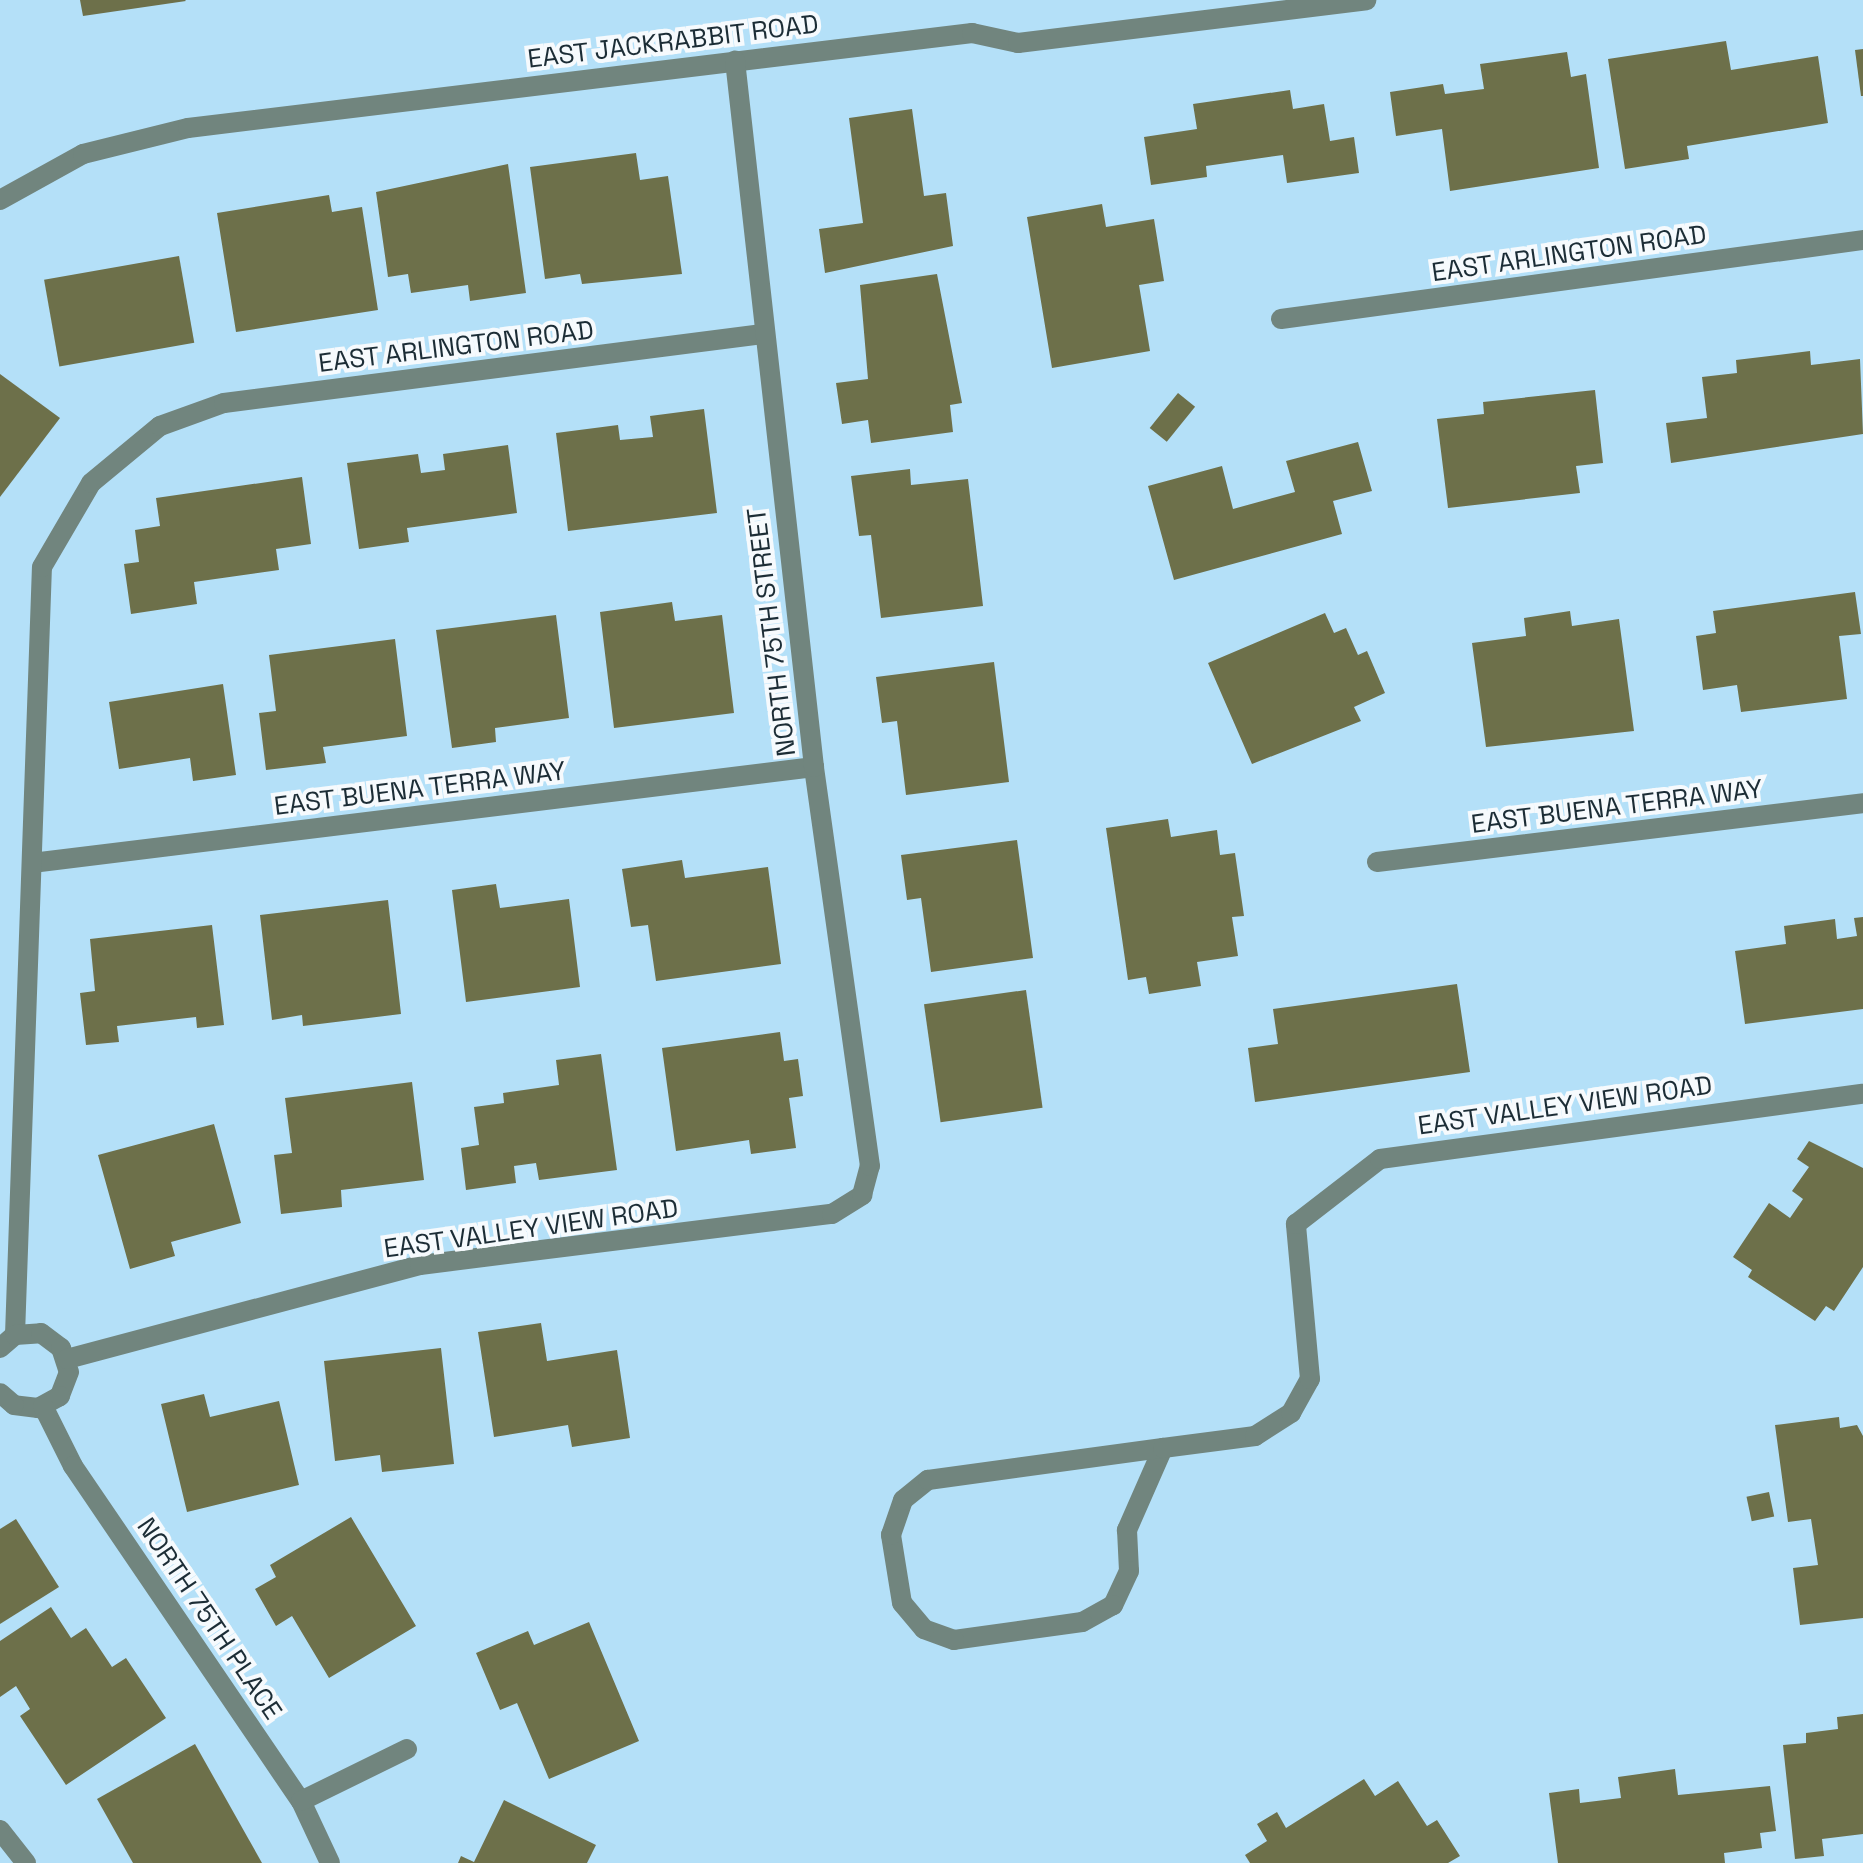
<!DOCTYPE html>
<style>
body{margin:0}
#map{position:relative;width:1863px;height:1863px;overflow:hidden;background:#b4e0f8;font-family:"Space Grotesk",sans-serif}
div>[style]{position:absolute}
.building>*{inset:0;background:#6d704a;transform-origin:0 0}
.minor>*{height:20px;margin:-10px;padding:0 10px;transform-origin:10px;border-radius:10px;background:#71857e}
span{translate:-50% -50%;white-space:nowrap;text-align:center;line-height:1.15;-webkit-text-stroke:8px #f6fafd;paint-order:stroke}
.street-label{font-size:26px;color:#1c2d36}
</style>
<div id="map">
<div class="building">
<i style="clip-path:polygon(80px 0,185px 0,186px 1px,83px 16px)"></i>
<i style="clip-path:polygon(1726px 41px,1731px 70px,1818px 56px,1828px 123px,1687px 146px,1689px 159px,1625px 169px,1608px 59px)"></i>
<i style="clip-path:polygon(1863px 49px,1863px 96px,1861px 96px,1855px 50px)"></i>
<i style="clip-path:polygon(1567px 52px,1571px 77px,1586px 74px,1599px 168px,1450px 191px,1442px 129px,1396px 136px,1390px 92px,1443px 84px,1445px 94px,1484px 89px,1480px 64px)"></i>
<i style="clip-path:polygon(1290px 90px,1293px 109px,1324px 104px,1330px 141px,1354px 137px,1359px 173px,1287px 183px,1283px 155px,1206px 166px,1207px 177px,1151px 185px,1144px 137px,1197px 129px,1193px 104px)"></i>
<i style="clip-path:polygon(912px 109px,924px 196px,946px 193px,953px 246px,825px 273px,819px 229px,863px 223px,849px 118px)"></i>
<i style="clip-path:polygon(636px 153px,640px 180px,668px 176px,682px 274px,582px 284px,580px 274px,545px 279px,530px 167px)"></i>
<i style="clip-path:polygon(508px 164px,526px 293px,470px 301px,468px 285px,411px 293px,408px 274px,388px 277px,376px 192px)"></i>
<i style="clip-path:polygon(329px 195px,332px 212px,362px 207px,378px 310px,236px 332px,217px 213px)"></i>
<i style="clip-path:polygon(1102px 204px,1106px 227px,1154px 219px,1164px 281px,1139px 285px,1150px 351px,1052px 368px,1027px 217px)"></i>
<i style="left:179px;top:256px;width:88px;height:137px;rotate:80deg"></i>
<i style="clip-path:polygon(937px 274px,962px 403px,950px 405px,953px 432px,871px 443px,868px 420px,842px 424px,836px 383px,868px 379px,860px 285px)"></i>
<i style="clip-path:polygon(1810px 351px,1811px 365px,1860px 359px,1863px 434px,1671px 463px,1666px 423px,1707px 418px,1702px 377px,1737px 373px,1736px 360px)"></i>
<i style="clip-path:polygon(0 374px,60px 418px,0 497px)"></i>
<i style="clip-path:polygon(1595px 390px,1603px 463px,1576px 466px,1580px 493px,1448px 508px,1437px 419px,1484px 414px,1483px 402px)"></i>
<i style="left:1178px;top:393px;width:22px;height:45px;rotate:39deg"></i>
<i style="clip-path:polygon(704px 409px,717px 513px,568px 531px,556px 433px,618px 425px,620px 440px,653px 437px,650px 416px)"></i>
<i style="clip-path:polygon(1358px 442px,1372px 491px,1333px 501px,1342px 534px,1174px 580px,1148px 486px,1222px 466px,1233px 509px,1295px 492px,1286px 461px)"></i>
<i style="clip-path:polygon(508px 445px,517px 513px,407px 528px,409px 542px,359px 549px,347px 463px,418px 454px,421px 473px,445px 470px,443px 454px)"></i>
<i style="clip-path:polygon(910px 469px,911px 485px,968px 479px,983px 606px,881px 618px,871px 535px,859px 536px,851px 476px)"></i>
<i style="clip-path:polygon(302px 477px,311px 544px,276px 549px,279px 570px,194px 582px,197px 604px,131px 614px,124px 564px,139px 562px,135px 530px,160px 526px,156px 498px)"></i>
<i style="clip-path:polygon(1855px 592px,1861px 634px,1839px 636px,1847px 699px,1741px 712px,1737px 685px,1703px 690px,1696px 636px,1716px 633px,1713px 611px)"></i>
<i style="clip-path:polygon(672px 602px,675px 621px,722px 615px,734px 713px,614px 728px,600px 612px)"></i>
<i style="clip-path:polygon(1570px 611px,1572px 626px,1619px 619px,1634px 731px,1486px 747px,1472px 643px,1526px 636px,1524px 618px)"></i>
<i style="clip-path:polygon(1325px 613px,1334px 633px,1346px 628px,1358px 655px,1367px 651px,1385px 693px,1354px 707px,1361px 721px,1252px 764px,1208px 663px)"></i>
<i style="clip-path:polygon(556px 615px,569px 718px,495px 728px,496px 742px,452px 748px,436px 630px)"></i>
<i style="clip-path:polygon(395px 639px,407px 736px,323px 747px,326px 763px,266px 770px,259px 713px,276px 711px,269px 655px)"></i>
<i style="clip-path:polygon(994px 662px,1009px 782px,906px 795px,897px 721px,882px 723px,876px 677px)"></i>
<i style="clip-path:polygon(223px 684px,236px 775px,193px 781px,190px 758px,119px 769px,109px 702px)"></i>
<i style="clip-path:polygon(1168px 819px,1171px 837px,1217px 830px,1220px 855px,1235px 853px,1244px 916px,1232px 917px,1238px 956px,1197px 962px,1201px 986px,1149px 994px,1146px 977px,1128px 980px,1106px 828px)"></i>
<i style="clip-path:polygon(1017px 840px,1033px 958px,931px 972px,921px 898px,907px 900px,901px 855px)"></i>
<i style="clip-path:polygon(682px 860px,685px 878px,768px 867px,781px 964px,656px 981px,648px 925px,631px 927px,622px 869px)"></i>
<i style="clip-path:polygon(496px 884px,500px 908px,569px 899px,580px 987px,466px 1002px,452px 890px)"></i>
<i style="clip-path:polygon(388px 900px,401px 1014px,303px 1026px,302px 1015px,272px 1020px,260px 915px)"></i>
<i style="clip-path:polygon(1863px 917px,1863px 1009px,1745px 1024px,1735px 951px,1786px 944px,1784px 926px,1835px 919px,1837px 939px,1857px 936px,1854px 918px)"></i>
<i style="clip-path:polygon(212px 925px,224px 1025px,197px 1028px,196px 1017px,117px 1026px,119px 1042px,86px 1045px,80px 993px,95px 991px,90px 939px)"></i>
<i style="clip-path:polygon(1457px 984px,1470px 1072px,1255px 1102px,1248px 1048px,1278px 1044px,1273px 1009px)"></i>
<i style="left:1026px;top:990px;width:119px;height:103px;rotate:82deg"></i>
<i style="clip-path:polygon(780px 1032px,784px 1061px,798px 1059px,803px 1096px,789px 1098px,796px 1148px,751px 1154px,749px 1140px,676px 1151px,662px 1048px)"></i>
<i style="clip-path:polygon(601px 1054px,617px 1170px,539px 1180px,536px 1163px,514px 1166px,516px 1183px,466px 1190px,461px 1148px,479px 1145px,474px 1107px,504px 1103px,503px 1093px,559px 1085px,556px 1060px)"></i>
<i style="clip-path:polygon(412px 1082px,424px 1180px,341px 1190px,342px 1207px,281px 1214px,274px 1155px,292px 1153px,285px 1098px)"></i>
<i style="clip-path:polygon(214px 1124px,241px 1223px,171px 1242px,175px 1256px,130px 1269px,98px 1155px)"></i>
<i style="clip-path:polygon(1809px 1141px,1863px 1168px,1863px 1267px,1834px 1311px,1826px 1306px,1815px 1321px,1748px 1277px,1752px 1270px,1733px 1257px,1769px 1203px,1790px 1218px,1803px 1199px,1792px 1191px,1809px 1167px,1797px 1159px)"></i>
<i style="clip-path:polygon(541px 1323px,547px 1361px,617px 1350px,630px 1438px,572px 1447px,568px 1425px,494px 1437px,478px 1332px)"></i>
<i style="clip-path:polygon(441px 1348px,454px 1464px,382px 1472px,380px 1455px,335px 1461px,324px 1361px)"></i>
<i style="clip-path:polygon(204px 1394px,210px 1417px,279px 1401px,299px 1485px,187px 1512px,161px 1404px)"></i>
<i style="clip-path:polygon(1839px 1417px,1840px 1428px,1857px 1425px,1863px 1436px,1863px 1618px,1800px 1625px,1793px 1568px,1818px 1565px,1811px 1519px,1788px 1522px,1775px 1425px)"></i>
<i style="left:1769px;top:1492px;width:25px;height:23px;rotate:78deg"></i>
<i style="clip-path:polygon(351px 1517px,416px 1626px,329px 1678px,292px 1616px,276px 1626px,255px 1589px,276px 1577px,270px 1565px)"></i>
<i style="clip-path:polygon(16px 1519px,59px 1587px,0 1624px,0 1529px)"></i>
<i style="clip-path:polygon(51px 1607px,71px 1638px,86px 1628px,112px 1667px,126px 1658px,166px 1718px,66px 1785px,20px 1716px,30px 1709px,16px 1686px,0 1697px,0 1641px)"></i>
<i style="clip-path:polygon(589px 1622px,639px 1741px,549px 1779px,517px 1703px,500px 1710px,476px 1653px,528px 1631px,534px 1645px)"></i>
<i style="clip-path:polygon(1863px 1714px,1863px 1834px,1822px 1839px,1824px 1856px,1795px 1859px,1783px 1745px,1806px 1743px,1806px 1733px,1838px 1729px,1837px 1717px)"></i>
<i style="clip-path:polygon(195px 1744px,262px 1863px,133px 1863px,97px 1799px)"></i>
<i style="clip-path:polygon(1675px 1769px,1678px 1795px,1770px 1786px,1776px 1831px,1760px 1833px,1762px 1848px,1724px 1853px,1725px 1863px,1558px 1863px,1549px 1793px,1579px 1789px,1580px 1803px,1621px 1798px,1618px 1777px)"></i>
<i style="clip-path:polygon(1364px 1779px,1375px 1796px,1398px 1781px,1427px 1826px,1437px 1820px,1460px 1856px,1448px 1863px,1250px 1863px,1245px 1855px,1267px 1841px,1257px 1824px,1277px 1812px,1286px 1828px)"></i>
<i style="clip-path:polygon(504px 1800px,596px 1845px,587px 1863px,458px 1863px,461px 1856px,474px 1862px)"></i>
</div>
<div class="minor">
<i style="left:0;top:200px;width:95px;rotate:-29deg"></i>
<i style="left:83px;top:154px;width:108px;rotate:-13.9deg"></i>
<i style="left:188px;top:128px;width:790px;rotate:-6.91deg"></i>
<i style="left:972px;top:33px;width:47px;rotate:12.3deg"></i>
<i style="left:1018px;top:43px;width:351px;rotate:-7deg"></i>
<i style="left:1281px;top:319px;width:587px;rotate:-7.73deg"></i>
<i style="left:1377px;top:862px;width:490px;rotate:-6.9deg"></i>
<i style="left:32px;top:863px;width:788px;rotate:-7deg"></i>
<i style="left:15px;top:1335px;width:768px;rotate:-87.99deg"></i>
<i style="left:42px;top:567px;width:97px;rotate:-59.7deg"></i>
<i style="left:91px;top:483px;width:89px;rotate:-39.6deg"></i>
<i style="left:160px;top:426px;width:68px;rotate:-19.8deg"></i>
<i style="left:224px;top:403px;width:543px;rotate:-7.3deg"></i>
<i style="left:0;top:1348px;width:20px;rotate:-41deg"></i>
<i style="left:15px;top:1335px;width:26px;rotate:-4deg"></i>
<i style="left:41px;top:1333px;width:25px;rotate:37deg"></i>
<i style="left:61px;top:1348px;width:25px;rotate:72deg"></i>
<i style="left:69px;top:1372px;width:26px;rotate:111deg"></i>
<i style="left:60px;top:1396px;width:25px;rotate:151deg"></i>
<i style="left:38px;top:1408px;width:24px;rotate:-173deg"></i>
<i style="left:14px;top:1405px;width:18px;rotate:-139deg"></i>
<i style="left:67px;top:1359px;width:365px;rotate:-14.9deg"></i>
<i style="left:420px;top:1265px;width:415px;rotate:-7.1deg"></i>
<i style="left:832px;top:1214px;width:36px;rotate:-32deg"></i>
<i style="left:862px;top:1195px;width:30px;rotate:-75deg"></i>
<i style="left:870px;top:1166px;width:403px;rotate:-98deg"></i>
<i style="left:814px;top:767px;width:711px;rotate:-96.38deg"></i>
<i style="left:43px;top:1406px;width:67px;rotate:63.4deg"></i>
<i style="left:73px;top:1466px;width:405px;rotate:55.8deg"></i>
<i style="left:301px;top:1801px;width:68px;rotate:64.9deg"></i>
<i style="left:1163px;top:1448px;width:90px;rotate:113.7deg"></i>
<i style="left:1127px;top:1530px;width:41px;rotate:87.2deg"></i>
<i style="left:1129px;top:1571px;width:38px;rotate:115deg"></i>
<i style="left:1113px;top:1605px;width:35px;rotate:151deg"></i>
<i style="left:1082px;top:1622px;width:129px;rotate:172deg"></i>
<i style="left:954px;top:1640px;width:32px;rotate:-160deg"></i>
<i style="left:924px;top:1629px;width:34px;rotate:-130deg"></i>
<i style="left:902px;top:1603px;width:69px;rotate:-99.2deg"></i>
<i style="left:891px;top:1535px;width:37px;rotate:-71deg"></i>
<i style="left:903px;top:1500px;width:32px;rotate:-39deg"></i>
<i style="left:928px;top:1480px;width:237px;rotate:-7.8deg"></i>
<i style="left:1163px;top:1448px;width:93px;rotate:-7.4deg"></i>
<i style="left:1255px;top:1436px;width:43px;rotate:-32.6deg"></i>
<i style="left:1291px;top:1413px;width:39px;rotate:-61deg"></i>
<i style="left:1310px;top:1379px;width:156px;rotate:-95.2deg"></i>
<i style="left:1296px;top:1224px;width:106px;rotate:-37.7deg"></i>
<i style="left:1380px;top:1159px;width:487px;rotate:-7.7deg"></i>
<i style="left:301px;top:1801px;width:118px;rotate:-26.1deg"></i>
<i style="left:0;top:1830px;width:42px;rotate:51.8deg"></i>
</div>
<div class="street-label">
<span style="left:673px;top:42px;rotate:-7deg">EAST JACKRABBIT ROAD</span>
<span style="left:1569px;top:254px;rotate:-8deg">EAST ARLINGTON ROAD</span>
<span style="left:456px;top:347px;rotate:-7deg">EAST ARLINGTON ROAD</span>
<span style="left:772px;top:632px;rotate:-97deg">NORTH 75TH STREET</span>
<span style="left:420px;top:789px;rotate:-7deg">EAST BUENA TERRA WAY</span>
<span style="left:1617px;top:807px;rotate:-7deg">EAST BUENA TERRA WAY</span>
<span style="left:1565px;top:1106px;rotate:-8deg">EAST VALLEY VIEW ROAD</span>
<span style="left:531px;top:1229px;rotate:-8deg">EAST VALLEY VIEW ROAD</span>
<span style="left:209px;top:1619px;rotate:56deg">NORTH 75TH PLACE</span>
</div>
</div>
